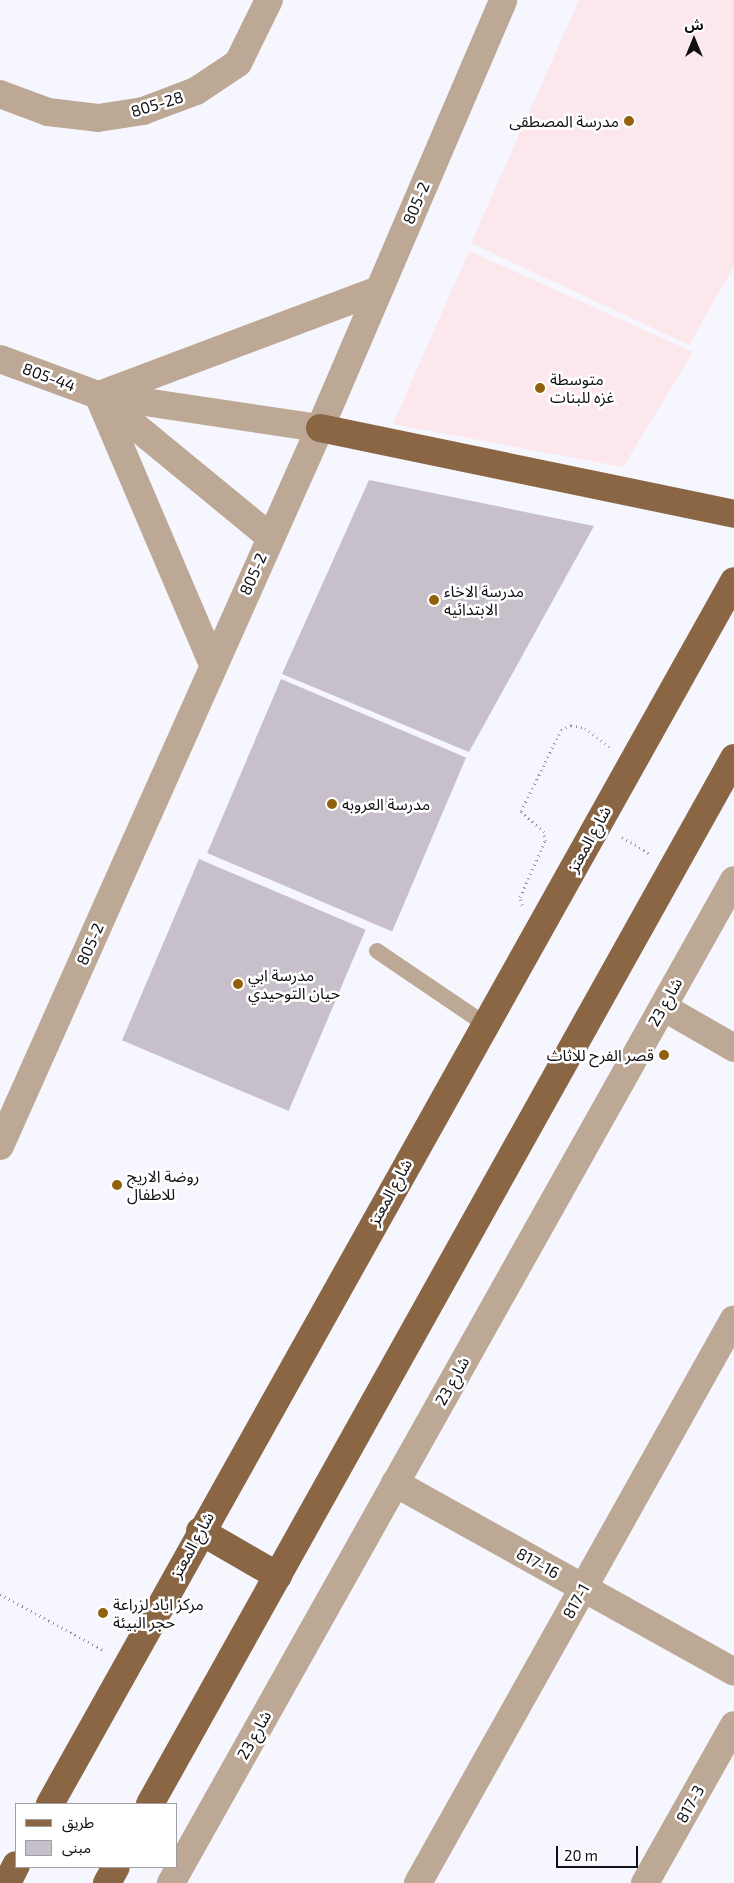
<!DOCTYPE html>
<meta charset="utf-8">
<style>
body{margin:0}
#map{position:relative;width:734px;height:1883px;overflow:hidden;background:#f6f6fe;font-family:"Exo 2","Noto Sans Arabic",sans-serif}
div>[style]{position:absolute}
.education>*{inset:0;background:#fce7ec}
.building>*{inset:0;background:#c7bfca;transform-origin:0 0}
.path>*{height:3px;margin-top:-1.5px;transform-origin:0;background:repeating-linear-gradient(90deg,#929299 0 1px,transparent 0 5px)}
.lane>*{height:16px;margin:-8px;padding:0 8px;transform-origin:8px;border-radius:8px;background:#bda895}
.street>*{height:28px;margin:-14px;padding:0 14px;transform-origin:14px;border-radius:14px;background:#bda895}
.primary>*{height:28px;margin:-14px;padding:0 14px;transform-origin:14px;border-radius:14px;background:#8a6644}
.dots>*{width:14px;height:14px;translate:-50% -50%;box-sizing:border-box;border:2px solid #fff;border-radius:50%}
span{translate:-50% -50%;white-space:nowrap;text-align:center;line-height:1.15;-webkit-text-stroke:5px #fff;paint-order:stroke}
.street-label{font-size:16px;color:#0f0f14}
.poi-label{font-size:16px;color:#0f0f14}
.right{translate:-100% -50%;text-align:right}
.left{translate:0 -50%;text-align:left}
.legend{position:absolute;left:15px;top:1803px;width:162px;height:65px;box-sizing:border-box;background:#fff;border:1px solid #9f9fa1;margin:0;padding:6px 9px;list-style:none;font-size:15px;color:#0f0f14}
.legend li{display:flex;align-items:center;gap:10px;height:25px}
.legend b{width:25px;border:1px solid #9f9fa1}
.north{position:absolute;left:669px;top:15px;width:50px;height:50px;-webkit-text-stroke:4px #fff;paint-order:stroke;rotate:0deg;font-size:14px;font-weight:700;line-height:20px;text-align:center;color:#0f0f14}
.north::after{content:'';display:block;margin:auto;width:18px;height:22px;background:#0f0f14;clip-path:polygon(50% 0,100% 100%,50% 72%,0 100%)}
.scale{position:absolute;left:556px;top:1846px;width:82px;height:22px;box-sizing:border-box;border:2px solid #0f0f14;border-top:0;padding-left:6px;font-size:15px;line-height:18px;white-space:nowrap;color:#0f0f14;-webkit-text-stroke:4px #fff;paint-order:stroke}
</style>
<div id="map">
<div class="education">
<i style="clip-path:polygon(579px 0,734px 0,734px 266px,689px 345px,471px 243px)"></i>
<i style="clip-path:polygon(469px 251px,693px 352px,623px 467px,393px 424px)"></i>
</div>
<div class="building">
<i style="clip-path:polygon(369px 480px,594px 526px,469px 752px,282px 674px)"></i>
<i style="left:281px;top:679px;width:201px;height:189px;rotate:23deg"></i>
<i style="left:199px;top:859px;width:181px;height:197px;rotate:23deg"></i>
</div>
<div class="path">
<i style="left:622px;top:837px;width:31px;rotate:31deg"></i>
<i style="left:522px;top:905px;width:8px;rotate:-104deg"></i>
<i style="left:520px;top:897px;width:61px;rotate:-65.9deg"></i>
<i style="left:545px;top:841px;width:9px;rotate:-96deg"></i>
<i style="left:544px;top:832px;width:31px;rotate:-138deg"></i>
<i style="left:521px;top:811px;width:90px;rotate:-63.7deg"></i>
<i style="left:561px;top:730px;width:11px;rotate:-27deg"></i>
<i style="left:571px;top:725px;width:14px;rotate:12deg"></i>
<i style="left:585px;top:728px;width:31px;rotate:37deg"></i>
<i style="left:0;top:1594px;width:119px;rotate:28.5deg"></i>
</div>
<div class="lane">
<i style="left:377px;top:951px;width:130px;rotate:34.1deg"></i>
</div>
<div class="street">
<i style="left:0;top:94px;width:51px;rotate:20.6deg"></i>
<i style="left:48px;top:112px;width:50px;rotate:6.8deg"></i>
<i style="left:98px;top:118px;width:46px;rotate:-8.8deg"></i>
<i style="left:143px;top:111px;width:57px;rotate:-20.7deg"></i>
<i style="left:196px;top:91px;width:50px;rotate:-33.7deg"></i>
<i style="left:238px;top:63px;width:70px;rotate:-63.8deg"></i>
<i style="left:0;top:359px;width:104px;rotate:20.2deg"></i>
<i style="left:98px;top:395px;width:224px;rotate:8.5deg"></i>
<i style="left:98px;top:395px;width:293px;rotate:66.9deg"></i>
<i style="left:99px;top:395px;width:299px;rotate:-20.6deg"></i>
<i style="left:101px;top:398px;width:219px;rotate:39.4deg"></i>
<i style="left:663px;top:1007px;width:82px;rotate:30deg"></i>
<i style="left:0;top:1146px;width:786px;rotate:-65.98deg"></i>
<i style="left:320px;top:428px;width:465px;rotate:-66.8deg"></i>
<i style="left:395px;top:1483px;width:388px;rotate:29.1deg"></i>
<i style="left:171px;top:1883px;width:1150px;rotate:-60.69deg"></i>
<i style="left:418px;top:1883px;width:646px;rotate:-60.74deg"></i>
<i style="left:645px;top:1883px;width:181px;rotate:-60.6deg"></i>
</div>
<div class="primary">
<i style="left:320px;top:428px;width:423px;rotate:11.7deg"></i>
<i style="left:200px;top:1531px;width:90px;rotate:30deg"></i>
<i style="left:50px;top:1804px;width:1401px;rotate:-60.78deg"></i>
<i style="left:150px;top:1804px;width:1198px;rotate:-60.82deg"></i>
<i style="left:7px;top:1883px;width:20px;rotate:-63deg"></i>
<i style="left:107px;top:1883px;width:18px;rotate:-61deg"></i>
</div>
<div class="dots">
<i style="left:629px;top:121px;background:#90620c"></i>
<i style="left:540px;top:388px;background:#90620c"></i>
<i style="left:434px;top:600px;background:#90620c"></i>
<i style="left:332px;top:804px;background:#90620c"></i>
<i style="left:238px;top:984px;background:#90620c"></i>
<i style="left:664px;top:1055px;background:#90620c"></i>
<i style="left:117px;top:1185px;background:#90620c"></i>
<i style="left:103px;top:1613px;background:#90620c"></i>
</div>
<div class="street-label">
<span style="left:157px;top:104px;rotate:-17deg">805-28</span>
<span style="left:416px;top:203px;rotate:-67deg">805-2</span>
<span style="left:49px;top:377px;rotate:20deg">805-44</span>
<span style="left:253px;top:574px;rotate:-66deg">805-2</span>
<span style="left:589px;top:839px;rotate:-61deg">شارع المعتز</span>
<span style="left:90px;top:944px;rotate:-66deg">805-2</span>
<span style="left:665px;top:1002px;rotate:-61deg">شارع 23</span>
<span style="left:390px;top:1192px;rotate:-61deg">شارع المعتز</span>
<span style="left:452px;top:1381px;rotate:-61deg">شارع 23</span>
<span style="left:192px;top:1545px;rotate:-61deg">شارع المعتز</span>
<span style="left:538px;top:1563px;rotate:29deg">817-16</span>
<span style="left:576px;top:1601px;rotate:-61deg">817-1</span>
<span style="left:254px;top:1735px;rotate:-61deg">شارع 23</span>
<span style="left:690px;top:1804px;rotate:-61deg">817-3</span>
</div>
<div class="poi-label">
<span class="right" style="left:619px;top:121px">مدرسة المصطقى</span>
<span class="left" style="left:550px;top:388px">متوسطة<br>غزه للبنات</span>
<span class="left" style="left:444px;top:600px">مدرسة الاخاء<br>الابتدائيه</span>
<span class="left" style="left:342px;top:804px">مدرسة العروبه</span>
<span class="left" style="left:248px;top:984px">مدرسة ابي<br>حيان التوحيدي</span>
<span class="right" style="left:654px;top:1055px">قصر الفرح للاثاث</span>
<span class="left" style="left:127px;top:1185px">روضة الاريج<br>للاطفال</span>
<span class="left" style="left:113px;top:1613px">مركز اياد لزراعة<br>حجر البيئة</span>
</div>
<ul class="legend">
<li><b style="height:6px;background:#8a6644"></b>طريق</li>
<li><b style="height:14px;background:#c7bfca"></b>مبنى</li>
</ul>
<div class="north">ش</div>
<div class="scale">20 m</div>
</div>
